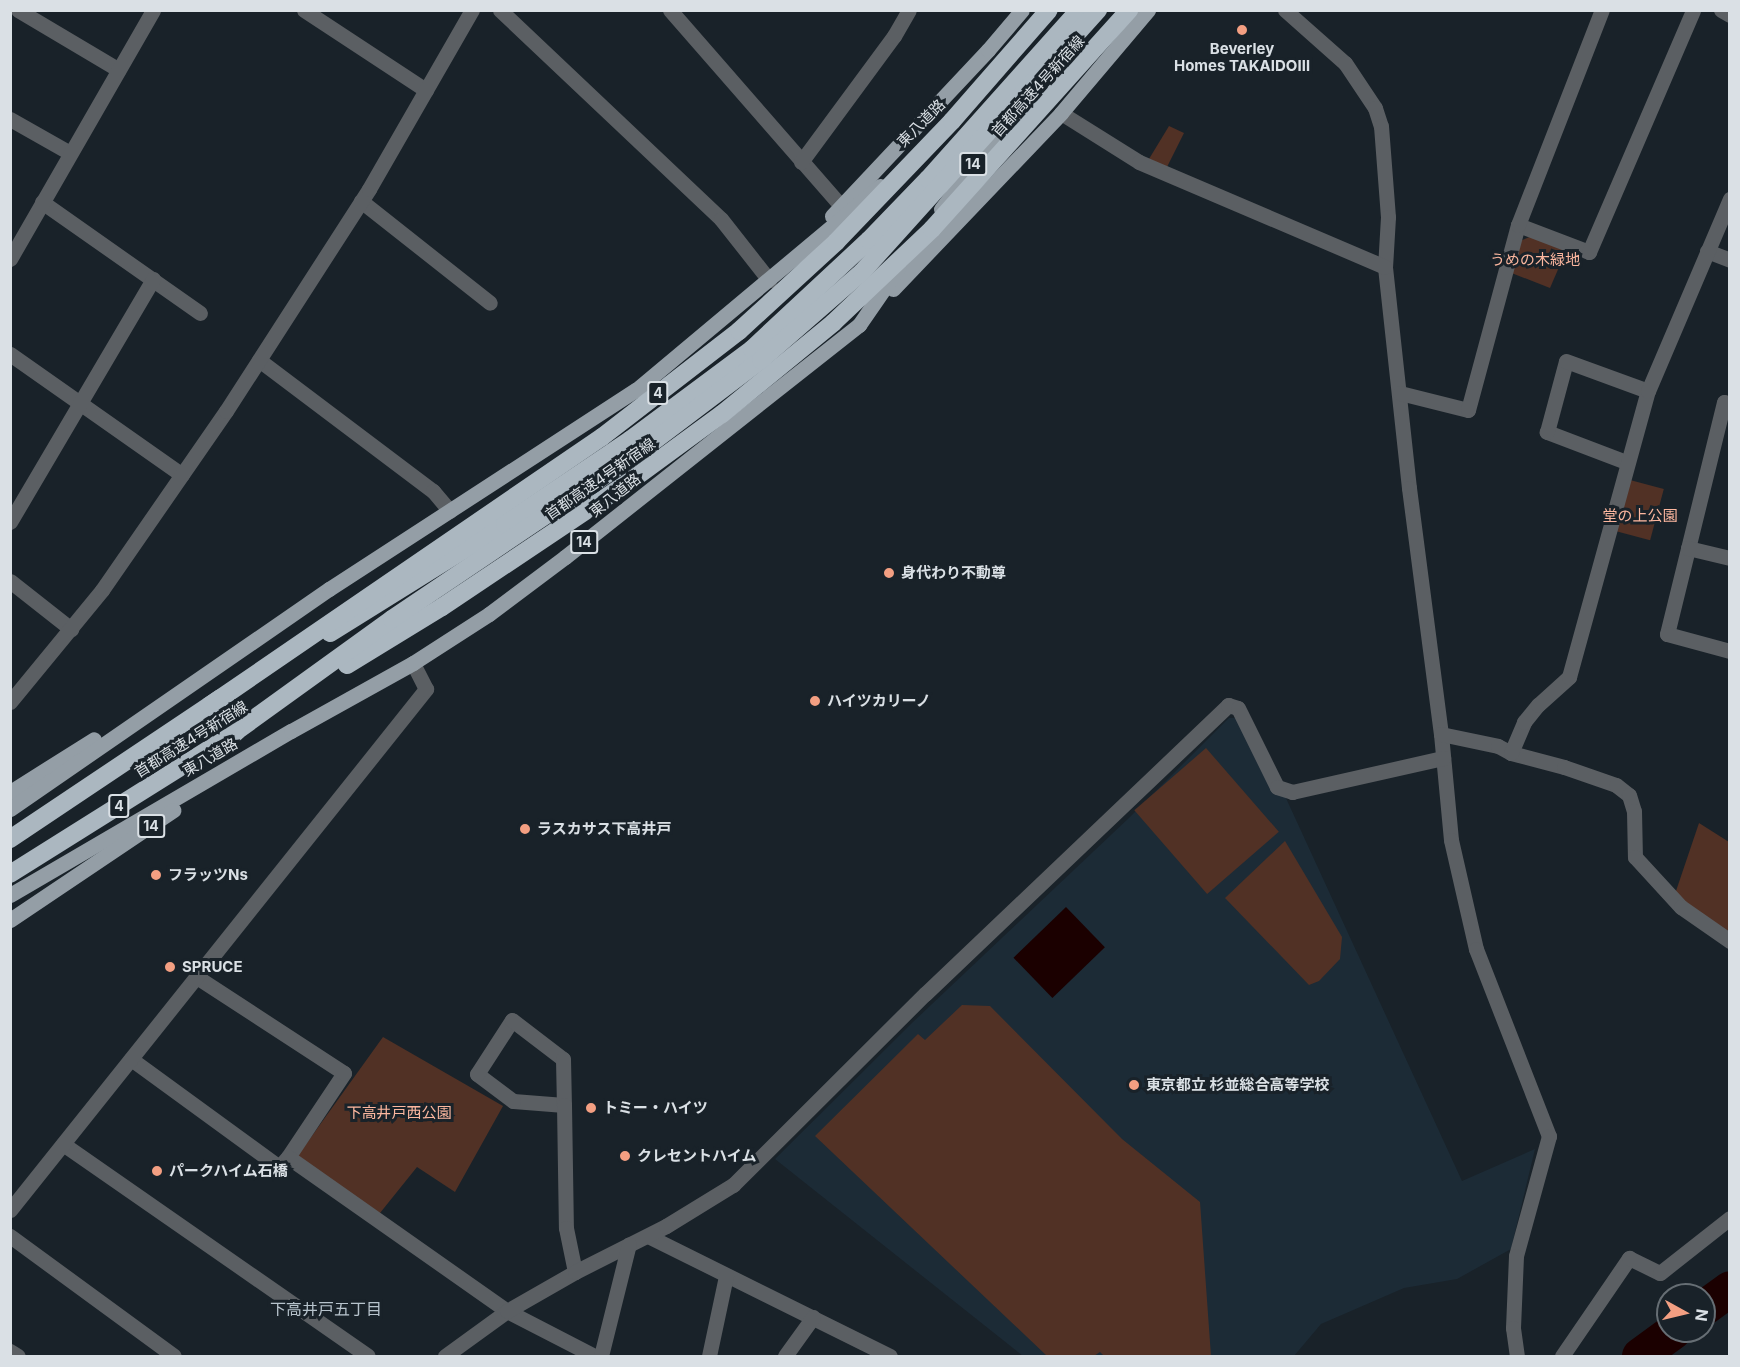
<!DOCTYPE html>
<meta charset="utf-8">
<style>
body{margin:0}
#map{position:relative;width:1740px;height:1367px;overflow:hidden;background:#192229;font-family:Inter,"Noto Sans JP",sans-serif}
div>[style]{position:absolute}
.built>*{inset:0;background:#1c2b36}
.green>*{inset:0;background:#513125;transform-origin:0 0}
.water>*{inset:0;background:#1b0000;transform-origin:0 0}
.river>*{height:36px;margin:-18px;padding:0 18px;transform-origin:18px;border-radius:18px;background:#1b0000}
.minor>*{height:15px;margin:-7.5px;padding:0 7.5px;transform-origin:7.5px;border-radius:7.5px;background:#5b5f63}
.primary>*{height:15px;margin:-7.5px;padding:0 7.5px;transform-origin:7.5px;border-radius:7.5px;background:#949ea6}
.motorway>*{height:18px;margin:-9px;padding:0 9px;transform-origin:9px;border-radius:9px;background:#abb7c0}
.motorway-bridge>*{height:18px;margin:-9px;padding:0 9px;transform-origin:9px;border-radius:9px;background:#abb7c0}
.dots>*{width:16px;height:16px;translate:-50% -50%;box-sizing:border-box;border:3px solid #192229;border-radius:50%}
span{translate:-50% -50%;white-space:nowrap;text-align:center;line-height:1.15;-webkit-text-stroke:6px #192229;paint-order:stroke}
.shield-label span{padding:2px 4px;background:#192229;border:2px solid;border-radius:4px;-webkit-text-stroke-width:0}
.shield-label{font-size:14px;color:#dae0e5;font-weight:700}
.poi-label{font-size:15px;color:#dae0e5;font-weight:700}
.left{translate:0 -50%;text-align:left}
.street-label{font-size:15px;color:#dae0e5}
.park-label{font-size:15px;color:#fcb79f}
.neighbourhood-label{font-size:16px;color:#b7c3cc}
.frame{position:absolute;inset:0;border:12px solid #dae0e5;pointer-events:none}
.north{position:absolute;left:1656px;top:1283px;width:60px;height:60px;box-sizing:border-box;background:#192229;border:2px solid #666e74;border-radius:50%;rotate:98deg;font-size:16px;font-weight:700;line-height:24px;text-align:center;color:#dae0e5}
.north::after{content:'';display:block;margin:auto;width:21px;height:27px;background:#f39f82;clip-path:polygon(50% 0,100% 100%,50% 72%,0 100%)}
</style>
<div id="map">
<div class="built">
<i style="clip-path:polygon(1229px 718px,1236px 718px,1285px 796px,1462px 1181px,1535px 1149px,1511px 1249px,1457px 1279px,1404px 1288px,1321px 1324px,1294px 1356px,1023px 1356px,775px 1159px,913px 1022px,1131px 816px)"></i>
</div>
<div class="green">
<i style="clip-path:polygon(1169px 126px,1184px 133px,1167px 167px,1149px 159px)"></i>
<i style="clip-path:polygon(1532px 236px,1566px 251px,1550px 288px,1509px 272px,1520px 241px)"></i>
<i style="left:1630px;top:480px;width:35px;height:53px;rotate:15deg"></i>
<i style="left:1206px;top:748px;width:111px;height:95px;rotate:49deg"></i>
<i style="clip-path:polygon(1699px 823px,1729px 842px,1729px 938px,1675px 894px)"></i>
<i style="clip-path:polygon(1285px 841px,1342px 937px,1340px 959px,1319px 981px,1309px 985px,1225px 898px)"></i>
<i style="clip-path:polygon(962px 1005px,990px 1006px,1122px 1139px,1200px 1202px,1211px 1356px,1104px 1356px,1100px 1352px,1094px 1356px,1047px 1356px,815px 1136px,918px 1034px,925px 1040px)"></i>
<i style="clip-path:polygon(383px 1037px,503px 1106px,455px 1192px,417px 1167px,380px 1213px,296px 1158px)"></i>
</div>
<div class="water">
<i style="left:1066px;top:907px;width:56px;height:73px;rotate:46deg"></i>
</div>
<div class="river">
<i style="left:1704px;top:1308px;width:32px;rotate:-36deg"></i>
<i style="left:1640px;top:1356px;width:42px;rotate:-36.3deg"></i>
</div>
<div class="minor">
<i style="left:18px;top:10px;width:117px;rotate:30.7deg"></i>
<i style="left:304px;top:10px;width:146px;rotate:33.3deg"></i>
<i style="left:500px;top:10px;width:304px;rotate:43.4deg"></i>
<i style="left:721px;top:219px;width:78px;rotate:51.8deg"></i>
<i style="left:670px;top:10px;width:260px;rotate:48.9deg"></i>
<i style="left:1285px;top:10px;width:80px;rotate:41.5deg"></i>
<i style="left:1345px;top:63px;width:54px;rotate:56.3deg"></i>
<i style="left:1375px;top:108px;width:19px;rotate:72deg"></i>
<i style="left:1381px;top:126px;width:91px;rotate:85.6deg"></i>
<i style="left:1388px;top:217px;width:50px;rotate:93.4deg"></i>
<i style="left:1385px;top:267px;width:222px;rotate:83.8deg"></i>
<i style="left:1409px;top:488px;width:248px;rotate:82.6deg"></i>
<i style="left:1441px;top:734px;width:106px;rotate:84.6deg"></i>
<i style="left:1451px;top:840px;width:112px;rotate:77.1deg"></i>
<i style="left:1476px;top:949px;width:201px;rotate:68.7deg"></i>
<i style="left:1549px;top:1136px;width:124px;rotate:105.4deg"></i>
<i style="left:1516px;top:1256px;width:72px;rotate:92.4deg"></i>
<i style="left:1513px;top:1328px;width:28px;rotate:82deg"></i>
<i style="left:1721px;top:10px;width:10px;rotate:29deg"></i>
<i style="left:1061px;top:113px;width:92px;rotate:32.1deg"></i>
<i style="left:1139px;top:162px;width:267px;rotate:23.1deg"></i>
<i style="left:10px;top:119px;width:69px;rotate:29.5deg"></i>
<i style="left:801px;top:162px;width:157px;rotate:-53.6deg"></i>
<i style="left:894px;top:36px;width:30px;rotate:-60deg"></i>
<i style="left:361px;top:201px;width:164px;rotate:38.3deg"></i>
<i style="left:42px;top:202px;width:193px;rotate:35.1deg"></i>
<i style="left:1518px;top:225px;width:76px;rotate:20.8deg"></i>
<i style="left:1589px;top:252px;width:263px;rotate:-66.7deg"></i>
<i style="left:1707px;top:251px;width:25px;rotate:21deg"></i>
<i style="left:10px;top:259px;width:287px;rotate:-60.1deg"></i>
<i style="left:10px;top:354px;width:210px;rotate:35.1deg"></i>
<i style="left:259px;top:360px;width:218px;rotate:37deg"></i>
<i style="left:433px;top:491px;width:26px;rotate:50deg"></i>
<i style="left:1400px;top:393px;width:70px;rotate:14deg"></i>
<i style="left:1468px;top:410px;width:192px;rotate:-74.9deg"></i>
<i style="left:1518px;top:225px;width:231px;rotate:-68.7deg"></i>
<i style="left:1730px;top:404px;width:6px;rotate:-162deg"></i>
<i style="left:1724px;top:402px;width:239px;rotate:103.8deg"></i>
<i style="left:1667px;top:634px;width:65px;rotate:15.1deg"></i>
<i style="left:1626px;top:462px;width:85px;rotate:-159.2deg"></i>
<i style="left:1547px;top:432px;width:73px;rotate:-75deg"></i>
<i style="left:1566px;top:361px;width:87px;rotate:20.1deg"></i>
<i style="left:10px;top:522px;width:282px;rotate:-59.5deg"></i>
<i style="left:1688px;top:548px;width:43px;rotate:13.4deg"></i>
<i style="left:10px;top:581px;width:78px;rotate:38.2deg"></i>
<i style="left:10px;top:702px;width:145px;rotate:-50.6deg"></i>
<i style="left:102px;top:590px;width:218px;rotate:-55.3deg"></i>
<i style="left:226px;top:411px;width:264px;rotate:-57.2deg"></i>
<i style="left:369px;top:189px;width:207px;rotate:-60.1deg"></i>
<i style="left:1441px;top:734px;width:58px;rotate:11.9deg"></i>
<i style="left:1498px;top:746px;width:15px;rotate:28deg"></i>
<i style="left:1511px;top:753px;width:55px;rotate:14.8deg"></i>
<i style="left:1564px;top:767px;width:55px;rotate:19.1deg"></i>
<i style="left:1616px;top:785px;width:16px;rotate:38deg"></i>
<i style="left:1629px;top:795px;width:17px;rotate:73deg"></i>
<i style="left:1634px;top:811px;width:46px;rotate:88.8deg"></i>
<i style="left:1635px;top:857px;width:68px;rotate:47.4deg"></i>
<i style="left:1681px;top:907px;width:60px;rotate:34.8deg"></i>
<i style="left:1511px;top:753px;width:34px;rotate:-67deg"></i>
<i style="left:1524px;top:722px;width:22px;rotate:-51deg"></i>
<i style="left:1538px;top:705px;width:42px;rotate:-42.1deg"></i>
<i style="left:1569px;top:677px;width:297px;rotate:-74.6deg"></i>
<i style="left:1648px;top:391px;width:209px;rotate:-66.9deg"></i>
<i style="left:131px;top:1059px;width:183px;rotate:36.1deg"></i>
<i style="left:279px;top:1167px;width:13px;rotate:-48deg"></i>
<i style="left:288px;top:1157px;width:101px;rotate:-56.3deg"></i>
<i style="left:344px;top:1073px;width:176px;rotate:-146.9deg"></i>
<i style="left:564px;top:1105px;width:51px;rotate:-175.5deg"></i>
<i style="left:513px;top:1101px;width:45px;rotate:-143.1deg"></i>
<i style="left:477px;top:1074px;width:64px;rotate:-57.1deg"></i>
<i style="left:512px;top:1020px;width:64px;rotate:37.4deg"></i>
<i style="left:563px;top:1059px;width:46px;rotate:88.8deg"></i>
<i style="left:564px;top:1105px;width:123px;rotate:89.1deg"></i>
<i style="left:566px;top:1228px;width:45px;rotate:78.4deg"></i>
<i style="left:63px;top:1144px;width:371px;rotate:34.8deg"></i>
<i style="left:288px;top:1157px;width:268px;rotate:35.1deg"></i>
<i style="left:507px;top:1311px;width:98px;rotate:27.3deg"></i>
<i style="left:10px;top:1210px;width:667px;rotate:-51.39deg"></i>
<i style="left:426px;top:689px;width:29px;rotate:-117deg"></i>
<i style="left:10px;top:1236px;width:203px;rotate:36.2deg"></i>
<i style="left:648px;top:1236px;width:270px;rotate:26.4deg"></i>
<i style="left:10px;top:1351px;width:9px;rotate:32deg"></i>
<i style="left:445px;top:1356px;width:77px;rotate:-36deg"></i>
<i style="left:507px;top:1311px;width:78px;rotate:-29.8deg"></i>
<i style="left:575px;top:1272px;width:102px;rotate:-26.8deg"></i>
<i style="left:666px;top:1226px;width:79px;rotate:-31.5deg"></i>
<i style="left:733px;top:1185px;width:271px;rotate:-44.9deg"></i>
<i style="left:925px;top:994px;width:419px;rotate:-43.6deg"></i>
<i style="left:1228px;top:705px;width:10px;rotate:17deg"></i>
<i style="left:1238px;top:708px;width:88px;rotate:63.7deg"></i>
<i style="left:1277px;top:787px;width:16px;rotate:18deg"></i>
<i style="left:1292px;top:792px;width:155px;rotate:-12.7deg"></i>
<i style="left:601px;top:1356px;width:115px;rotate:-76deg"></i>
<i style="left:709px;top:1356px;width:82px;rotate:-78deg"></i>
<i style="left:785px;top:1356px;width:48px;rotate:-54.3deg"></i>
<i style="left:1562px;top:1356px;width:119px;rotate:-55.6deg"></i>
<i style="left:1629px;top:1258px;width:34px;rotate:26deg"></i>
<i style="left:1660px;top:1273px;width:89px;rotate:-38.2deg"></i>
</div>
<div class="primary">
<i style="left:941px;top:209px;width:102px;rotate:-52.6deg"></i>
<i style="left:832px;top:216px;width:228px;rotate:-46.8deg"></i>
<i style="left:988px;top:50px;width:52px;rotate:-49.6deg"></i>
<i style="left:893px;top:289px;width:243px;rotate:-46.3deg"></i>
<i style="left:1061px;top:113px;width:135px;rotate:-49.8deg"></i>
<i style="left:10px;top:792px;width:99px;rotate:-32.2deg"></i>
<i style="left:10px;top:809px;width:388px;rotate:-34.6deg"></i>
<i style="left:329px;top:589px;width:366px;rotate:-33deg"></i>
<i style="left:636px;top:390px;width:318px;rotate:-39.9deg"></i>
<i style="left:10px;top:895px;width:325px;rotate:-30.3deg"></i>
<i style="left:291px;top:731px;width:140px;rotate:-29.1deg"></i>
<i style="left:413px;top:663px;width:90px;rotate:-32.8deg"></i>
<i style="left:489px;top:614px;width:95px;rotate:-36.9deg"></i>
<i style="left:565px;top:557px;width:375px;rotate:-38.3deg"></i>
<i style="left:859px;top:325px;width:70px;rotate:-55.4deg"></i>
<i style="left:10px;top:920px;width:197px;rotate:-33.9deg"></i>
</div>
<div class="motorway">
<i style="left:330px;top:633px;width:206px;rotate:-31.9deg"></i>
<i style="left:505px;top:524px;width:151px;rotate:-33.9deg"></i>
<i style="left:630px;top:440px;width:152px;rotate:-36.7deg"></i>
<i style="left:752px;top:349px;width:160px;rotate:-43deg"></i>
<i style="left:869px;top:240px;width:85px;rotate:-46deg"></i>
<i style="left:928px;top:179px;width:227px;rotate:-48.2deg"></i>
<i style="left:347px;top:665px;width:111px;rotate:-31.4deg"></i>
<i style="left:442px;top:607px;width:225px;rotate:-33.8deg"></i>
<i style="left:629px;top:482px;width:115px;rotate:-36.2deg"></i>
<i style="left:722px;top:414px;width:144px;rotate:-39.3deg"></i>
<i style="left:227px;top:738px;width:203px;rotate:-35.8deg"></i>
<i style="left:392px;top:619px;width:297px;rotate:-34deg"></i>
<i style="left:638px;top:453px;width:154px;rotate:-37.1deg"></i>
<i style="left:761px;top:360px;width:134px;rotate:-41.1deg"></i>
<i style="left:862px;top:272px;width:353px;rotate:-48deg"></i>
<i style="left:10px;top:839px;width:254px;rotate:-33.8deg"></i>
<i style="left:10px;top:874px;width:267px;rotate:-32.1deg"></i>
</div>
<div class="motorway-bridge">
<i style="left:833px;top:323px;width:137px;rotate:-43.5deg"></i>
<i style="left:932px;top:229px;width:295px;rotate:-48deg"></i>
<i style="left:209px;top:706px;width:476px;rotate:-34.4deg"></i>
<i style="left:602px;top:437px;width:173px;rotate:-37.7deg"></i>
<i style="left:739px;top:331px;width:132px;rotate:-42.5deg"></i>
<i style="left:836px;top:242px;width:168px;rotate:-46.2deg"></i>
<i style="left:952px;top:121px;width:147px;rotate:-48.9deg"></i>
</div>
<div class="dots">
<i style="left:1242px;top:30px;background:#f39f82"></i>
<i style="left:889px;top:573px;background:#f39f82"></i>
<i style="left:815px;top:701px;background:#f39f82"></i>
<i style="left:525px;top:829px;background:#f39f82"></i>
<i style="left:156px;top:875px;background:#f39f82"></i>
<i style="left:170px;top:967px;background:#f39f82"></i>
<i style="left:1134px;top:1085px;background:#f39f82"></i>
<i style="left:591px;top:1108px;background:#f39f82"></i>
<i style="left:625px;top:1156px;background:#f39f82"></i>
<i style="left:157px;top:1171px;background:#f39f82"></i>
</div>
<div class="shield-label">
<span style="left:973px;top:164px">14</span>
<span style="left:658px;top:393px">4</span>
<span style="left:584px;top:542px">14</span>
<span style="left:119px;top:806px">4</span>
<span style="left:151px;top:826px">14</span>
</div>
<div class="poi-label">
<span style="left:1242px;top:57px">Beverley<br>Homes TAKAIDOⅢ</span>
<span class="left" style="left:901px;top:573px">身代わり不動尊</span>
<span class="left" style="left:827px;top:701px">ハイツカリーノ</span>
<span class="left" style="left:537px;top:829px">ラスカサス下高井戸</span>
<span class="left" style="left:168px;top:875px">フラッツNs</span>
<span class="left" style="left:182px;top:967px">SPRUCE</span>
<span class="left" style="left:1146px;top:1085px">東京都立 杉並総合高等学校</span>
<span class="left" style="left:603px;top:1108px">トミー・ハイツ</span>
<span class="left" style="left:637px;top:1156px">クレセントハイム</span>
<span class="left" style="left:169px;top:1171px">パークハイム石橋</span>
</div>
<div class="street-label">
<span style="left:1038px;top:86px;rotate:-48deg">首都高速4号新宿線</span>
<span style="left:921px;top:123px;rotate:-45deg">東八道路</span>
<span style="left:600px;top:479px;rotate:-35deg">首都高速4号新宿線</span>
<span style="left:615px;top:495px;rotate:-38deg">東八道路</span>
<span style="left:191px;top:739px;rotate:-32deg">首都高速4号新宿線</span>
<span style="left:210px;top:757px;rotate:-30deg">東八道路</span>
</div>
<div class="park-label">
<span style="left:1535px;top:260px">うめの木緑地</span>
<span style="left:1640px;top:516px">堂の上公園</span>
<span style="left:399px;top:1113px">下高井戸西公園</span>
</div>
<div class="neighbourhood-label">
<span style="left:326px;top:1309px">下高井戸五丁目</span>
</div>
<div class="frame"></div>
<div class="north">N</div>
</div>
